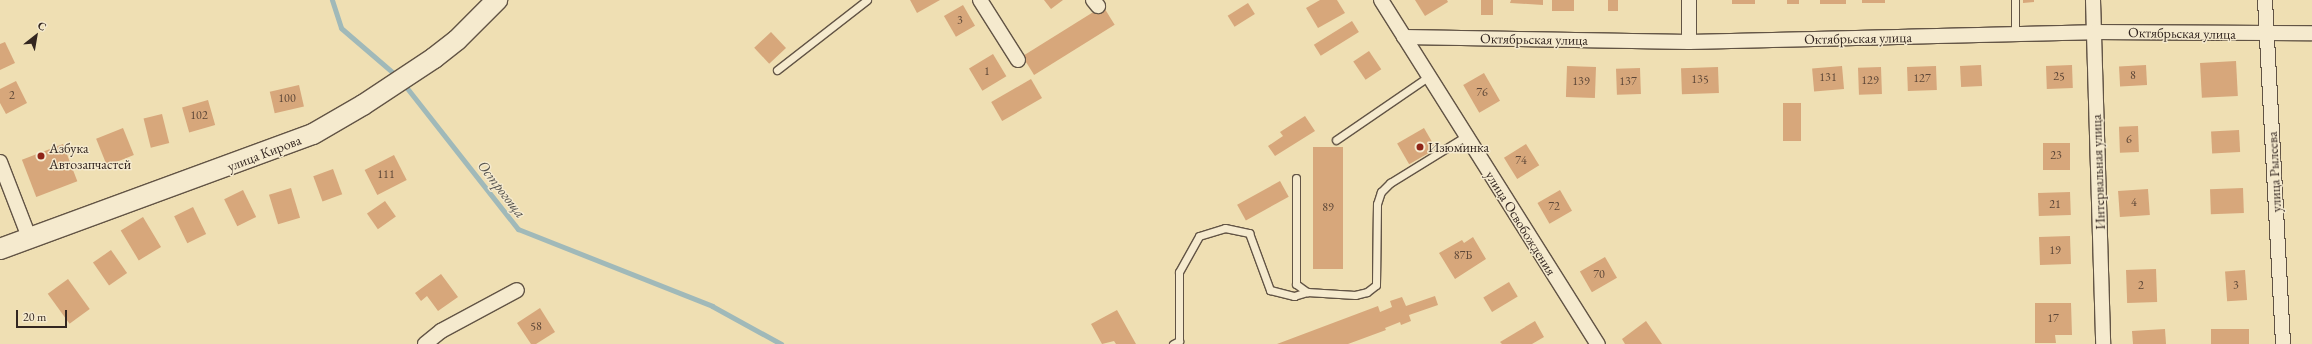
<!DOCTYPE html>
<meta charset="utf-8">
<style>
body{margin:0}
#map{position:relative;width:2312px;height:344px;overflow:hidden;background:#efdfb3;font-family:"EB Garamond",serif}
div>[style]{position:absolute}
.stream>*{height:5px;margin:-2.5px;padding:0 2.5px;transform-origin:2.5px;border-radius:2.5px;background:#a0b9b9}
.building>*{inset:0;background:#d7a77b;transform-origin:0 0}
.roads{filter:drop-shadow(1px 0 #625445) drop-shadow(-1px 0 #625445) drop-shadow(0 1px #625445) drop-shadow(0 -1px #625445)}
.service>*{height:7px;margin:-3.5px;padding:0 3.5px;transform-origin:3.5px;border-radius:3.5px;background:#f5eace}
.minor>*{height:14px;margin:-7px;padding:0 7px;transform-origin:7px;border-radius:7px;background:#f5eace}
.secondary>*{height:20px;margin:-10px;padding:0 10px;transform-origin:10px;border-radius:10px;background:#f5eace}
.dots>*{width:11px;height:11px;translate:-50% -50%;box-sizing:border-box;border:2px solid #f5eace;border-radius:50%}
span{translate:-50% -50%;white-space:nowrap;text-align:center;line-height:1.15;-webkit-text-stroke:3px #f5eace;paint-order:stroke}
.number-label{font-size:12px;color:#5c4637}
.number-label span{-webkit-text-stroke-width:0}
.street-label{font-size:14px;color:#332620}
.poi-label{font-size:14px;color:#332620}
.left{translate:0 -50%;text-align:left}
.water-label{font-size:15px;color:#54524e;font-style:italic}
.north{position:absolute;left:16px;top:16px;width:40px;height:40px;-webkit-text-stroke:3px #f5eace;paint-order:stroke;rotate:31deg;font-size:11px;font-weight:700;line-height:16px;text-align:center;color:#332620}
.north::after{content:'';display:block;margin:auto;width:14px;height:18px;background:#332620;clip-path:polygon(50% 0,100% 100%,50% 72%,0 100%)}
.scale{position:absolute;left:16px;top:310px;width:51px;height:18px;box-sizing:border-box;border:2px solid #332620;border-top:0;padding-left:5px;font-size:12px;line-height:14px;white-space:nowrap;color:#332620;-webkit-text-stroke:3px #f5eace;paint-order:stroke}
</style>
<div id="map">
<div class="stream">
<i style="left:332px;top:0;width:29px;rotate:72deg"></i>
<i style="left:341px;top:28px;width:75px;rotate:40.7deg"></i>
<i style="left:403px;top:83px;width:186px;rotate:51.8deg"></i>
<i style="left:518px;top:229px;width:209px;rotate:21.6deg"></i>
<i style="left:712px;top:306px;width:79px;rotate:28.8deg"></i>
</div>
<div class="building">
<i style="clip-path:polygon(910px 0,940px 0,917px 13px)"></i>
<i style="clip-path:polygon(1044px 0,1063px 0,1051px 9px)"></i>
<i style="clip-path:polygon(1320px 0,1337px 0,1345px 13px,1318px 28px,1306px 8px)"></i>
<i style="clip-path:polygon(1415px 0,1447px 0,1448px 2px,1425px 16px)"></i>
<i style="left:1481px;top:0;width:12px;height:15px"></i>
<i style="clip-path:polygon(1511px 0,1543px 0,1543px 5px,1510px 3px)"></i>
<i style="left:1552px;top:0;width:22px;height:11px"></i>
<i style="left:1608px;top:0;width:10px;height:11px"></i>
<i style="left:1732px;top:0;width:23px;height:4px"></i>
<i style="left:1787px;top:0;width:12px;height:4px"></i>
<i style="left:1820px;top:0;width:26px;height:4px"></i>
<i style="left:1862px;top:0;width:23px;height:3px"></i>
<i style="clip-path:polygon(2023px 0,2034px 0,2034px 2px,2023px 3px)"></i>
<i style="left:1248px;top:3px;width:13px;height:24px;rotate:58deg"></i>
<i style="left:963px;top:5px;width:24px;height:22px;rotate:60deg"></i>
<i style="left:1103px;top:6px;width:22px;height:95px;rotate:58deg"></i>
<i style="left:1352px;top:21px;width:13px;height:45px;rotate:58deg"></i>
<i style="left:771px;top:32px;width:22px;height:23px;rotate:47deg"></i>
<i style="clip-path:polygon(5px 42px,15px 63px,0 70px,0 44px)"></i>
<i style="left:1369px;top:51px;width:22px;height:19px;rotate:56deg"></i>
<i style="left:993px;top:54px;width:26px;height:28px;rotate:59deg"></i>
<i style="left:2236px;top:61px;width:35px;height:36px;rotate:87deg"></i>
<i style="left:1981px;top:65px;width:21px;height:21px;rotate:87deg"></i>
<i style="left:2072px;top:65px;width:23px;height:26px;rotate:88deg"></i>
<i style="left:2146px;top:65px;width:20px;height:27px;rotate:87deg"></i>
<i style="left:1567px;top:66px;width:29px;height:31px;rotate:2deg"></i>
<i style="left:1842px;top:66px;width:23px;height:30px;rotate:85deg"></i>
<i style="left:1936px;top:66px;width:24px;height:29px;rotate:88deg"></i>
<i style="left:1718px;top:67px;width:26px;height:37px;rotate:88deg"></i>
<i style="left:1881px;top:67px;width:27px;height:23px;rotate:88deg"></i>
<i style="left:1640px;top:68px;width:26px;height:24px;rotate:88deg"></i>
<i style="left:1484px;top:73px;width:32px;height:24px;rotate:60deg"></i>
<i style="left:1031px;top:79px;width:22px;height:46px;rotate:60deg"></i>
<i style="clip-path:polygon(16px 81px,27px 103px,6px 114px,0 103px,0 89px)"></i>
<i style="left:299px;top:85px;width:22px;height:30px;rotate:77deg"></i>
<i style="left:208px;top:100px;width:26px;height:27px;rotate:74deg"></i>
<i style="left:1783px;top:103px;width:18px;height:38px"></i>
<i style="left:162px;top:114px;width:30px;height:19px;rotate:76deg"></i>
<i style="clip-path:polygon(1305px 116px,1315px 131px,1275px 156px,1268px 146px,1283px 136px,1280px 132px)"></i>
<i style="left:2138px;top:126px;width:26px;height:19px;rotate:88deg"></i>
<i style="left:123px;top:128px;width:29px;height:29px;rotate:68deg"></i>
<i style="left:1424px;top:128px;width:24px;height:31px;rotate:60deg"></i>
<i style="left:2239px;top:130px;width:22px;height:28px;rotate:87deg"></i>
<i style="left:2043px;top:143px;width:27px;height:27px"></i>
<i style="left:63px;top:144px;width:40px;height:44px;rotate:69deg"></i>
<i style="left:1526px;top:144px;width:25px;height:26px;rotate:58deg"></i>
<i style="left:1313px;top:147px;width:30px;height:122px"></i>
<i style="left:394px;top:155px;width:28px;height:33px;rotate:63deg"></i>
<i style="left:333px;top:169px;width:27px;height:21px;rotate:70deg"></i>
<i style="left:1280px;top:181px;width:18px;height:49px;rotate:61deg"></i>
<i style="left:291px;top:188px;width:31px;height:23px;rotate:73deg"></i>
<i style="left:2243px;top:188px;width:25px;height:33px;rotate:88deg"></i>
<i style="left:2148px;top:189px;width:26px;height:30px;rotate:86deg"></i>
<i style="left:243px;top:190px;width:30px;height:21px;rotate:64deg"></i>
<i style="left:1560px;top:190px;width:24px;height:26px;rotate:60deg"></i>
<i style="left:2070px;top:192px;width:23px;height:32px;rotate:88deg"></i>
<i style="left:385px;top:201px;width:19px;height:22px;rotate:55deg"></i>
<i style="left:193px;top:207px;width:30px;height:21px;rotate:64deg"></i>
<i style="left:143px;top:217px;width:35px;height:26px;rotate:59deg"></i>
<i style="left:2070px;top:236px;width:28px;height:31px;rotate:88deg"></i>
<i style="clip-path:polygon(1473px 237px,1486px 259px,1455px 279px,1439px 253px,1462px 240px,1464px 243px)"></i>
<i style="left:111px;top:250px;width:28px;height:22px;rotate:55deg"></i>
<i style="left:1605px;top:257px;width:24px;height:29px;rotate:60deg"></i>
<i style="left:2156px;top:269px;width:33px;height:30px;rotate:88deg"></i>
<i style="left:2245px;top:270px;width:30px;height:20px;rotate:86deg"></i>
<i style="clip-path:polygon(441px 274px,458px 297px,438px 311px,427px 296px,421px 301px,415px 293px)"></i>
<i style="left:68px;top:279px;width:37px;height:25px;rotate:54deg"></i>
<i style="left:1509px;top:282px;width:17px;height:30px;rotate:59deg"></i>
<i style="clip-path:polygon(1435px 296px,1438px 305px,1409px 315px,1411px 321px,1401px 325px,1400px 322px,1385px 328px,1386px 330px,1348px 344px,1277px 344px,1378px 306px,1380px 312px,1392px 307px,1390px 301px,1402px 297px,1406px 306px)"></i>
<i style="clip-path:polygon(2035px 303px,2071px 303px,2072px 335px,2055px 335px,2056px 343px,2035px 343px)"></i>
<i style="clip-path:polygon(540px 308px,555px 332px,536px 344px,531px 344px,517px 323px)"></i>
<i style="clip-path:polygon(1117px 310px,1136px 344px,1116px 344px,1114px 341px,1102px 344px,1091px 324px)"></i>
<i style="clip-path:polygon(1535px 321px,1544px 337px,1532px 344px,1502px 344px,1500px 342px)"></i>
<i style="clip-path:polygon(1646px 321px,1662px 344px,1625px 344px,1622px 339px)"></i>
<i style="clip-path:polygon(2165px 329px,2166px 344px,2133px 344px,2132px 331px)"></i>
<i style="left:2211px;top:329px;width:38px;height:15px"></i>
</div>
<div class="roads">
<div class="service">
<i style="left:2015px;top:0;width:34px;rotate:90deg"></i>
<i style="left:777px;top:70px;width:114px;rotate:-37.9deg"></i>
<i style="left:1336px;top:140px;width:113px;rotate:-34.5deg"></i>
<i style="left:1296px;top:178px;width:106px;rotate:90deg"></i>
<i style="left:1296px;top:284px;width:14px;rotate:36deg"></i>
<i style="left:1307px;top:292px;width:48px;rotate:3.6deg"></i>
<i style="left:1355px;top:295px;width:12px;rotate:-14deg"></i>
<i style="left:1367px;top:292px;width:11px;rotate:-38deg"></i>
<i style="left:1376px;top:285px;width:81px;rotate:-89.3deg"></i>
<i style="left:1377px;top:204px;width:13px;rotate:-72deg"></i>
<i style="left:1381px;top:192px;width:13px;rotate:-45deg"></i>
<i style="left:1390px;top:183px;width:89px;rotate:-31.7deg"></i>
<i style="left:1173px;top:344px;width:7px;rotate:-27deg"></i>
<i style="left:1179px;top:341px;width:69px;rotate:-90deg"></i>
<i style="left:1179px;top:272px;width:41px;rotate:-60.9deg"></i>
<i style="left:1199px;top:236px;width:27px;rotate:-17deg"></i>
<i style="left:1225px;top:228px;width:25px;rotate:12deg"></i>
<i style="left:1249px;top:233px;width:61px;rotate:69.8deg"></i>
<i style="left:1270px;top:290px;width:25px;rotate:14deg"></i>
<i style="left:1294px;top:296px;width:14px;rotate:-17deg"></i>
</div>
<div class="minor">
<i style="left:980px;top:0;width:71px;rotate:57.7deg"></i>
<i style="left:1093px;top:0;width:8px;rotate:50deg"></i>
<i style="left:1381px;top:0;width:407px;rotate:57.8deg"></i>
<i style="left:2093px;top:0;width:344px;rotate:88.3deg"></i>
<i style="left:2265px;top:0;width:344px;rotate:87deg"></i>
<i style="left:1404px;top:37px;width:285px;rotate:1deg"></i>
<i style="left:1689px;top:42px;width:404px;rotate:-1.4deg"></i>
<i style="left:2093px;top:32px;width:219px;rotate:0.3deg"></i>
<i style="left:1689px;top:42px;width:42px;rotate:-90deg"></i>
<i style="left:0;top:162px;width:80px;rotate:68.9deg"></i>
<i style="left:425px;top:344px;width:21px;rotate:-39deg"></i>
<i style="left:441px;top:331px;width:86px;rotate:-28.3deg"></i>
</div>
<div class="secondary">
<i style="left:0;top:249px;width:333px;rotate:-20.2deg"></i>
<i style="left:313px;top:134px;width:58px;rotate:-30.1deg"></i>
<i style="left:363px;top:105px;width:85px;rotate:-33.5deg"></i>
<i style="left:434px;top:58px;width:29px;rotate:-38deg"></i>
<i style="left:457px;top:40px;width:57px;rotate:-45deg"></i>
</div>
</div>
<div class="dots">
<i style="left:1420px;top:147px;background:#8f2418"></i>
<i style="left:41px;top:156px;background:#8f2418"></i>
</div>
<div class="number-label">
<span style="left:960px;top:21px">3</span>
<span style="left:987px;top:72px">1</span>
<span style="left:2133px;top:76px">8</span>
<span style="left:2059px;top:77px">25</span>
<span style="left:1828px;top:78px">131</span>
<span style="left:1922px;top:79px">127</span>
<span style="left:1700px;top:80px">135</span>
<span style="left:1870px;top:81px">129</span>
<span style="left:1581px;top:82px">139</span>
<span style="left:1628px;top:82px">137</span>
<span style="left:1482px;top:93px">76</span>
<span style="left:12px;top:96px">2</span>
<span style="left:287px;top:99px">100</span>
<span style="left:199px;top:116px">102</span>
<span style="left:2129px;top:140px">6</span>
<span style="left:2056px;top:156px">23</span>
<span style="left:1521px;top:161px">74</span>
<span style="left:386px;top:175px">111</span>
<span style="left:2134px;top:203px">4</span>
<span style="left:2055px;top:205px">21</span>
<span style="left:1554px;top:207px">72</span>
<span style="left:1328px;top:208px">89</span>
<span style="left:2055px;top:251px">19</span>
<span style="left:1463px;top:256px">87Б</span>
<span style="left:1599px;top:275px">70</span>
<span style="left:2141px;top:286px">2</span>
<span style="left:2236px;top:286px">3</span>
<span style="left:2053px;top:319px">17</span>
<span style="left:536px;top:327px">58</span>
</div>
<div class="street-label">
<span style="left:2182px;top:33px;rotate:1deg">Октябрьская улица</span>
<span style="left:1858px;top:38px;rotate:-1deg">Октябрьская улица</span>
<span style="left:1534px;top:39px;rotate:1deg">Октябрьская улица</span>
<span style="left:264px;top:153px;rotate:-21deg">улица Кирова</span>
<span style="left:2098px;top:172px;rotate:-92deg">Интервальная улица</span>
<span style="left:2274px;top:172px;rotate:-93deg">улица Рылеева</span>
<span style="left:1521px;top:223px;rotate:58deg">улица Освобождения</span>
</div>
<div class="poi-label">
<span class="left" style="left:1428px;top:147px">Изюминка</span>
<span class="left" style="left:49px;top:156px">Азбука<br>Автозапчастей</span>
</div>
<div class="water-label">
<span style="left:502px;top:189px;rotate:52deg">Острогоща</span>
</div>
<div class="north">С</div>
<div class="scale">20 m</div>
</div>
